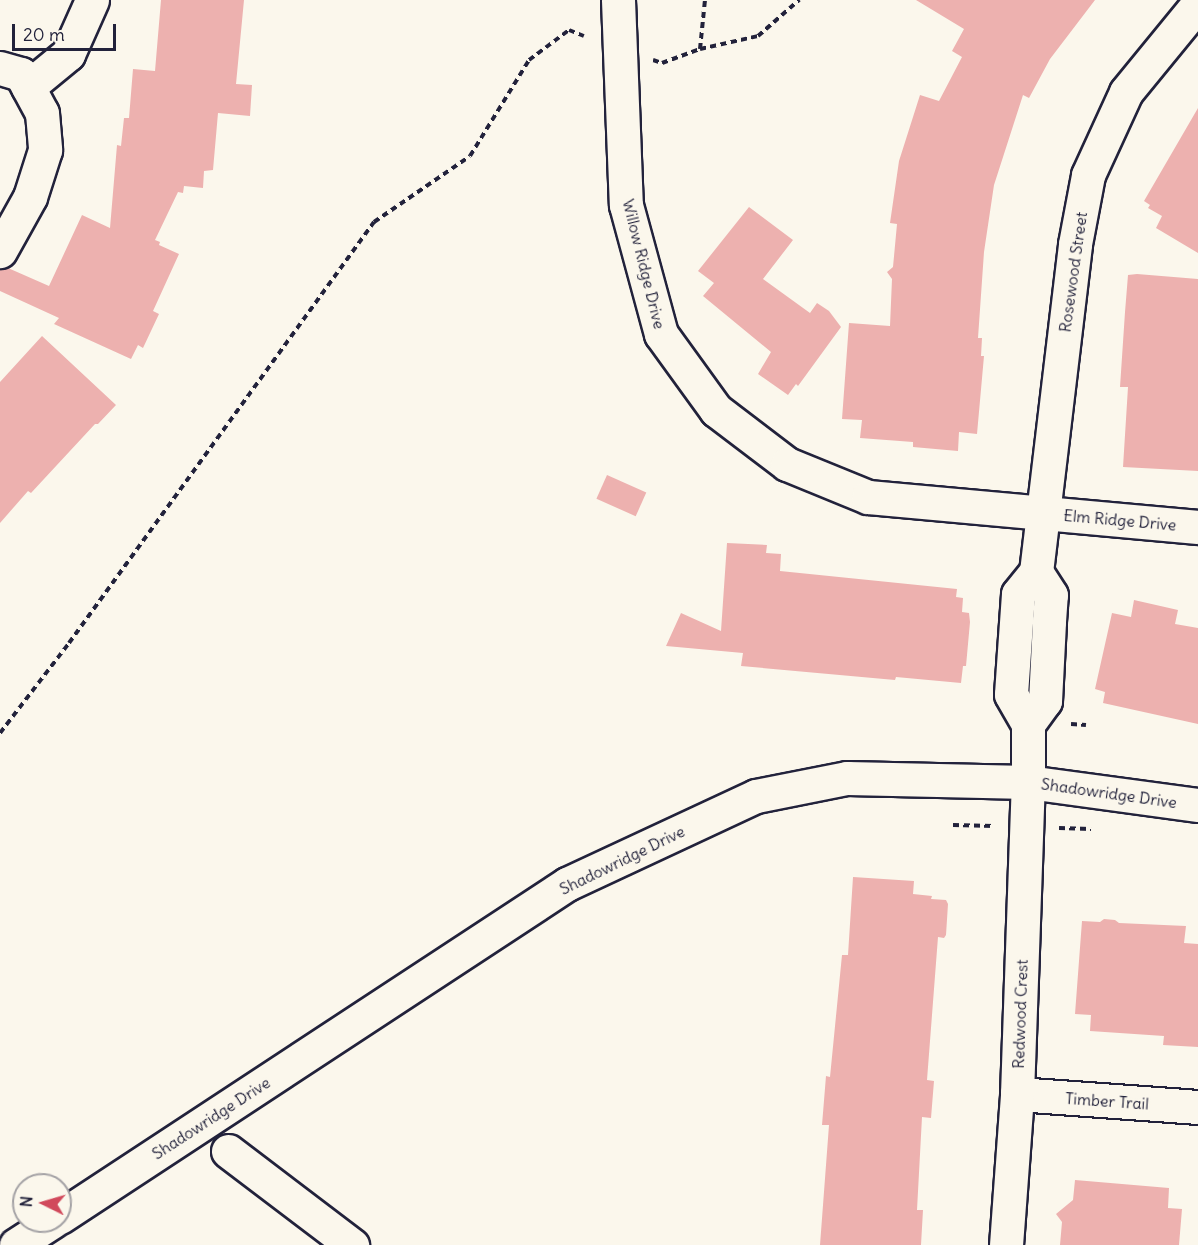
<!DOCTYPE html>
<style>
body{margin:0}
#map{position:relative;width:1198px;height:1245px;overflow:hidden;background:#fbf7ec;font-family:Delius,sans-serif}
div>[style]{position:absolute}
.building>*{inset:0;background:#edb1af;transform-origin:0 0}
.path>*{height:4px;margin-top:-2px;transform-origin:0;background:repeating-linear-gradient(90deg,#22223b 0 6px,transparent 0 10.5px)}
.roads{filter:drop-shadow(2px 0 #22223b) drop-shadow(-2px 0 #22223b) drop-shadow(0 2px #22223b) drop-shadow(0 -2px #22223b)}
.minor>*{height:33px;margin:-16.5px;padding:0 16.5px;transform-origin:16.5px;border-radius:16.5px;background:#fbf7ec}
span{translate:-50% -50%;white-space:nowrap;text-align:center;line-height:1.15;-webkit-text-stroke:4.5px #fbf7ec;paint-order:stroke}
.street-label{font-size:16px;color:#22223b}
.north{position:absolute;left:12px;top:1173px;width:60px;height:60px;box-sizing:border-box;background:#fbf7ec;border:2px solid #a4a2a5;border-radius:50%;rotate:275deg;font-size:16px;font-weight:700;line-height:24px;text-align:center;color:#22223b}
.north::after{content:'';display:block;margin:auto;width:21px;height:27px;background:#d1495b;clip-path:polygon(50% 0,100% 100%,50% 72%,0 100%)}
.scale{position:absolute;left:12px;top:24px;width:104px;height:27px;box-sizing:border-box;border:3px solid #22223b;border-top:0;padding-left:8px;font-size:18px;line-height:21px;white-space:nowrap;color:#22223b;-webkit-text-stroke:4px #fbf7ec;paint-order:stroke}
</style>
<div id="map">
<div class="building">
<i style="clip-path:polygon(161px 0,244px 0,236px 84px,252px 85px,250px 116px,218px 113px,213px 170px,204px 171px,203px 188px,184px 186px,183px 193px,178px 192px,155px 240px,160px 242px,159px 245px,179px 254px,153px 311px,159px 314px,143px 348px,138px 345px,131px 359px,54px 324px,59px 318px,0 291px,0 270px,8px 268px,49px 286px,82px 215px,110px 228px,117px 145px,121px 146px,124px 118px,129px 118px,133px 69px,155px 71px)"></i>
<i style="clip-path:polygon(916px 0,1095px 0,1050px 59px,1029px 98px,1023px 95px,994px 185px,984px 252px,978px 338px,982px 338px,981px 356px,984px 356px,977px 434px,959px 432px,958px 451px,913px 447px,913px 442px,860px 438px,862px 420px,842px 419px,849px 323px,890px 326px,892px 279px,887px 272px,893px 267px,897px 224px,890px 223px,899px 161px,920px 95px,939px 101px,962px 57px,952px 51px,964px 29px)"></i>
<i style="clip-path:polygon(1198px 108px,1198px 253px,1156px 228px,1162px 216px,1148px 208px,1150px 205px,1144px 201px)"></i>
<i style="clip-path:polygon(749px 207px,793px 240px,763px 279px,810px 313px,817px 303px,829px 311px,841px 327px,798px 386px,796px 384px,788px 395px,758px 374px,771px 352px,703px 296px,714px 283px,698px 271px)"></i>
<i style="clip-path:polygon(1137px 274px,1198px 279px,1198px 471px,1123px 467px,1128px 387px,1120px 387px,1125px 312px,1128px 275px)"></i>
<i style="clip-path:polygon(42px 336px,116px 405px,98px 424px,95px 424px,31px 493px,28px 491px,0 523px,0 382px)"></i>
<i style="left:607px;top:475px;width:43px;height:26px;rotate:24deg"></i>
<i style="clip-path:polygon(727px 543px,767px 545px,766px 553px,781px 554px,780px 571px,957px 589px,956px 597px,963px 598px,962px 612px,969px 613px,970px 622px,966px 666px,963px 666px,961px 683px,896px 677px,895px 680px,741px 666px,743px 653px,666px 646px,681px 613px,721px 631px)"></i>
<i style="clip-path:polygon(1134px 600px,1178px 610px,1175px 624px,1198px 628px,1198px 724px,1103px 703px,1105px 692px,1095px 689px,1112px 613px,1131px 617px)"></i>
<i style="clip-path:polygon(853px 877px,914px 881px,913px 894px,932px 896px,931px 899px,946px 900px,948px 904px,946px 935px,944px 938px,938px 937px,927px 1080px,934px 1081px,931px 1118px,922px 1117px,917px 1210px,923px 1210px,921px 1245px,820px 1245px,829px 1125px,822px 1125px,826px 1076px,830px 1077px,842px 955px,848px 955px)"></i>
<i style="clip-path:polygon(1104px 919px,1115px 920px,1119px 923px,1186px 926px,1184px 943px,1198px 944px,1198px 1047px,1163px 1045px,1164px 1036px,1090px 1031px,1091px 1015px,1075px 1014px,1082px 921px,1100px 922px)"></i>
<i style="clip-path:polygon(1075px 1180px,1169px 1188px,1168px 1208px,1182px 1209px,1179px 1245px,1060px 1245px,1062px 1222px,1056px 1214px,1073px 1200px)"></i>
</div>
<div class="path">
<i style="left:700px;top:49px;width:49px;rotate:-84.2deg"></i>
<i style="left:653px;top:60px;width:9px;rotate:18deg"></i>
<i style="left:662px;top:63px;width:40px;rotate:-20.2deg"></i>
<i style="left:700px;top:49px;width:59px;rotate:-12.6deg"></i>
<i style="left:758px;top:36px;width:55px;rotate:-41.3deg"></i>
<i style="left:1071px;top:724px;width:15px;rotate:4deg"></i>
<i style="left:0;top:733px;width:113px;rotate:-52.5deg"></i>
<i style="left:69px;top:643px;width:520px;rotate:-54.08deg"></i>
<i style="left:374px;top:222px;width:116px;rotate:-34.5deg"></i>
<i style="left:470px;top:156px;width:113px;rotate:-58.4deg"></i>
<i style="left:529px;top:60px;width:50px;rotate:-36.9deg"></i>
<i style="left:569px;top:30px;width:16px;rotate:22deg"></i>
<i style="left:953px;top:825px;width:41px;rotate:1.4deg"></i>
<i style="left:1059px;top:828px;width:32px;rotate:2deg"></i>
</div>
<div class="roads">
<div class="minor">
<i style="left:618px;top:0;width:205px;rotate:87.8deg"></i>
<i style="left:626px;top:205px;width:134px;rotate:74.8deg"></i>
<i style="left:661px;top:334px;width:94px;rotate:54.1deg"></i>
<i style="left:716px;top:410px;width:89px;rotate:37.3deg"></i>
<i style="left:787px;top:464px;width:87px;rotate:22.2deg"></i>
<i style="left:868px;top:497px;width:331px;rotate:5.2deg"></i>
<i style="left:0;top:68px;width:22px;rotate:16deg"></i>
<i style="left:21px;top:74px;width:44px;rotate:61.7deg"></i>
<i style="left:42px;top:113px;width:37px;rotate:85deg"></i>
<i style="left:45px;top:150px;width:49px;rotate:107.7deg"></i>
<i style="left:30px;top:197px;width:62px;rotate:119.1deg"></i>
<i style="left:28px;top:87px;width:52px;rotate:-39.5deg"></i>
<i style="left:68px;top:54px;width:59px;rotate:-66deg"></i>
<i style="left:1028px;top:724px;width:29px;rotate:-54deg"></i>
<i style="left:1045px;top:701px;width:80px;rotate:-87.1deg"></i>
<i style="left:1049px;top:621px;width:26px;rotate:-86deg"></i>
<i style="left:1051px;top:595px;width:27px;rotate:-123deg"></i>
<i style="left:1017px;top:1094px;width:181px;rotate:4.1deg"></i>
<i style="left:228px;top:1151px;width:156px;rotate:37.2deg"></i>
<i style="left:60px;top:1217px;width:607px;rotate:-33.3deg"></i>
<i style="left:567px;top:884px;width:208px;rotate:-25deg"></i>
<i style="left:756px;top:796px;width:93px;rotate:-11.2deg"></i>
<i style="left:847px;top:778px;width:181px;rotate:1.3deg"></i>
<i style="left:1028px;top:782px;width:172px;rotate:7.7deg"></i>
<i style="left:16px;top:1245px;width:44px;rotate:-33deg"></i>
<i style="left:1006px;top:1245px;width:151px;rotate:-85.8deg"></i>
<i style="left:1017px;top:1094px;width:312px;rotate:-88deg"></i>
<i style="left:1028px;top:782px;width:58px;rotate:-90deg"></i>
<i style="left:1028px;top:724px;width:34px;rotate:-120deg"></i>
<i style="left:1011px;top:694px;width:100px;rotate:-86deg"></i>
<i style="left:1018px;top:594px;width:28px;rotate:-51deg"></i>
<i style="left:1036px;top:572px;width:330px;rotate:-83.2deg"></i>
<i style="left:1075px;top:244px;width:70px;rotate:-79.3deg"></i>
<i style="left:1088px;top:175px;width:91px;rotate:-65.4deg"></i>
<i style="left:1126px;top:92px;width:114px;rotate:-50.7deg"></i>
</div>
</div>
<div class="street-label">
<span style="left:644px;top:264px;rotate:76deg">Willow Ridge Drive</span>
<span style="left:1073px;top:272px;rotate:-82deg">Rosewood Street</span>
<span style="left:1120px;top:520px;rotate:5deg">Elm Ridge Drive</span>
<span style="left:1109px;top:793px;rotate:8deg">Shadowridge Drive</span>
<span style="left:622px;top:860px;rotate:-26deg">Shadowridge Drive</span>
<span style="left:1020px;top:1014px;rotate:-88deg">Redwood Crest</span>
<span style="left:1107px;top:1101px;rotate:4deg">Timber Trail</span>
<span style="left:211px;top:1118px;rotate:-33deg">Shadowridge Drive</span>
</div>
<div class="north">N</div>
<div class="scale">20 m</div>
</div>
